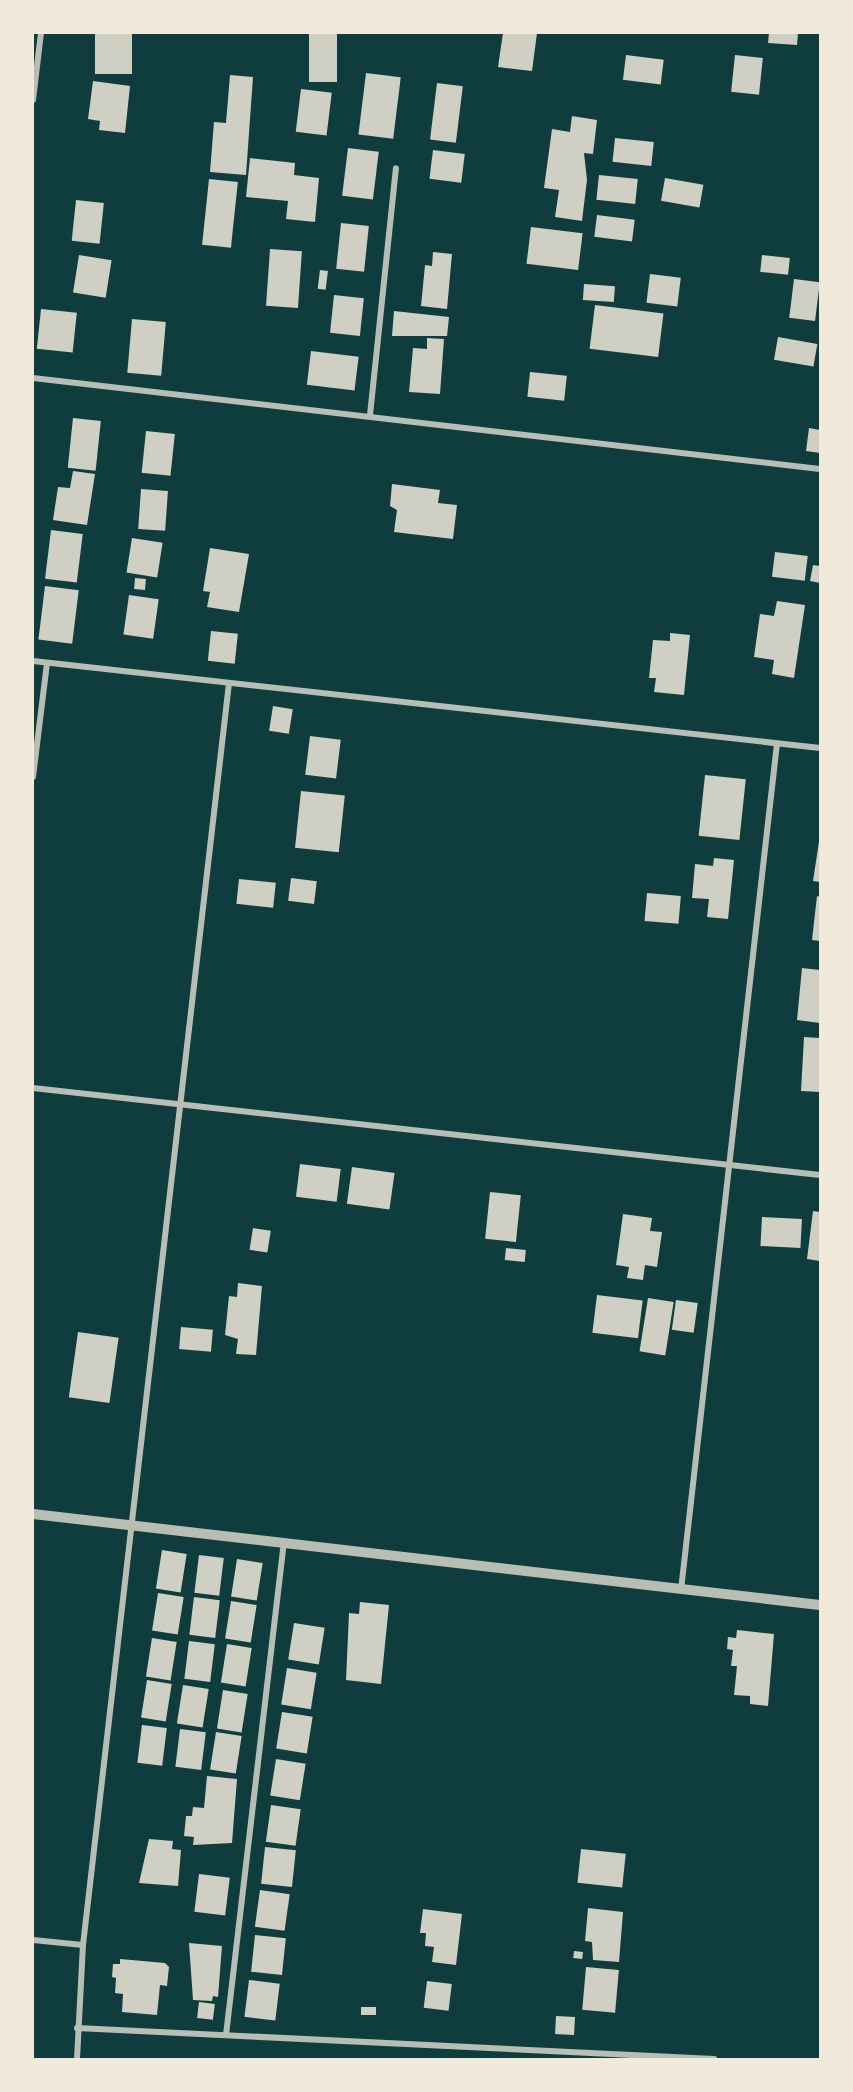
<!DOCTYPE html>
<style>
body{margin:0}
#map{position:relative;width:853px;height:2092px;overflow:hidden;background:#0f3d3e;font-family:"Exo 2",sans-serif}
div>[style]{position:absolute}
.building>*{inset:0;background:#cfcfc3;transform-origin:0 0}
.minor>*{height:6px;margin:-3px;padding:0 3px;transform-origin:3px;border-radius:3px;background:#b8beb3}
.tertiary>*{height:10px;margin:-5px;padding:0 5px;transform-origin:5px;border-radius:5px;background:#b8beb3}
span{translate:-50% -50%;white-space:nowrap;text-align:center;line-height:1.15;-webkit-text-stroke:6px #f1e9da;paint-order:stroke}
.frame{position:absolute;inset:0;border:34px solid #f1e9da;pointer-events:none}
</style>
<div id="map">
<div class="building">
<i style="left:95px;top:33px;width:37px;height:41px"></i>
<i style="left:309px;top:33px;width:28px;height:49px"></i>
<i style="clip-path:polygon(503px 33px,537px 33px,532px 71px,498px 67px)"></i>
<i style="clip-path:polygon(769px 33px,798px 33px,797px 45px,768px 43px)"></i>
<i style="left:626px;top:55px;width:38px;height:25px;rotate:7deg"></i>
<i style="left:735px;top:55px;width:28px;height:37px;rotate:6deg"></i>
<i style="left:366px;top:73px;width:35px;height:62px;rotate:7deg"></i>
<i style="clip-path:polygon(230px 75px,253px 77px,246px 175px,210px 172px,214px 122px,226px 123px)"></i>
<i style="clip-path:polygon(93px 81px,130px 86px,125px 133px,99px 130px,100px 121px,88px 119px)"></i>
<i style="left:437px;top:83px;width:26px;height:57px;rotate:7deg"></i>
<i style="left:301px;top:89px;width:31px;height:43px;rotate:7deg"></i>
<i style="clip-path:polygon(572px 116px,597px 120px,593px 154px,584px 153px,587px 180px,582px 221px,555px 217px,559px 190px,544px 188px,552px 129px,570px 132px)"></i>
<i style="left:615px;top:138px;width:39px;height:24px;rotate:6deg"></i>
<i style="left:348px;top:148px;width:31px;height:48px;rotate:7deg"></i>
<i style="left:433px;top:150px;width:32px;height:29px;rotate:7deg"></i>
<i style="clip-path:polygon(250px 158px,295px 163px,294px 175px,319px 178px,315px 222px,286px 219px,288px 201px,246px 197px)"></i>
<i style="left:599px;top:175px;width:39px;height:25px;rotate:6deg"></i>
<i style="left:665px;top:178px;width:39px;height:23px;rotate:10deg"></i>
<i style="left:209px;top:179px;width:29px;height:66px;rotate:6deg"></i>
<i style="left:76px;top:200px;width:28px;height:41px;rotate:6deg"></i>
<i style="left:597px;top:215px;width:38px;height:22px;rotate:7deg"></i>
<i style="left:341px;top:223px;width:28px;height:46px;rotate:6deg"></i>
<i style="left:531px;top:227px;width:52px;height:37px;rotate:7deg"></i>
<i style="left:270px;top:249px;width:32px;height:57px;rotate:4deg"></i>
<i style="clip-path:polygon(433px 252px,452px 254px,447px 309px,421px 306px,425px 265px,432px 266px)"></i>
<i style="left:79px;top:255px;width:33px;height:38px;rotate:9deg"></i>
<i style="left:762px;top:255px;width:28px;height:17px;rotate:6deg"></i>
<i style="left:320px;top:270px;width:8px;height:19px;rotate:7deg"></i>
<i style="left:650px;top:274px;width:31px;height:29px;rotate:7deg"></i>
<i style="left:794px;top:279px;width:26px;height:39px;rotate:7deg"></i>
<i style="left:584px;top:284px;width:31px;height:16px;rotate:4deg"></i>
<i style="left:334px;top:295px;width:30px;height:38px;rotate:6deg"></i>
<i style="left:595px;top:305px;width:69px;height:44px;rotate:7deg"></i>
<i style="left:41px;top:309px;width:36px;height:40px;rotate:6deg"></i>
<i style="clip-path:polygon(394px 311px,449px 317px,447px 336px,392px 336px)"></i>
<i style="left:132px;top:319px;width:34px;height:54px;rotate:5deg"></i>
<i style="left:778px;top:337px;width:40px;height:23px;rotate:10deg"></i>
<i style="clip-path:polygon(427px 338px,444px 339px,440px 394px,409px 392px,413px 348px,427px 349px)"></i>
<i style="left:311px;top:351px;width:48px;height:34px;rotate:7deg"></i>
<i style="left:530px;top:372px;width:37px;height:25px;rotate:6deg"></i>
<i style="left:73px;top:418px;width:28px;height:50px;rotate:6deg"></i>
<i style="clip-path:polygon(809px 428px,820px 430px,820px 453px,806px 451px)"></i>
<i style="left:146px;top:431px;width:29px;height:42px;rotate:6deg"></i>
<i style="clip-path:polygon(73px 471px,95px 474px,87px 525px,53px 520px,58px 487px,70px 488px)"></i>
<i style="clip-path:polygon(392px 484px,440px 490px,438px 503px,457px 505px,453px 539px,394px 532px,397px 510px,390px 506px)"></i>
<i style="left:141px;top:489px;width:27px;height:40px;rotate:4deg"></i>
<i style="left:51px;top:530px;width:32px;height:49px;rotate:7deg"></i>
<i style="left:132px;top:538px;width:31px;height:35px;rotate:9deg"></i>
<i style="clip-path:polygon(210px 548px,249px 554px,239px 612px,207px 607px,210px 592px,203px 591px)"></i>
<i style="left:775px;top:552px;width:33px;height:25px;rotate:7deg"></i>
<i style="clip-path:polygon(813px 565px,820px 566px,820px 583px,810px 581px)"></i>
<i style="left:135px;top:578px;width:11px;height:11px;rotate:5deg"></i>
<i style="left:45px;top:586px;width:34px;height:54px;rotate:7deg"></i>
<i style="left:129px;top:595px;width:30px;height:40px;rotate:8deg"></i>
<i style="clip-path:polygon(777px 601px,805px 605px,794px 678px,772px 674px,774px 660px,754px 657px,760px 614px,774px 616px)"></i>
<i style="left:211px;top:631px;width:27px;height:30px;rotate:6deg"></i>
<i style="clip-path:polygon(670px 633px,690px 635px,684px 695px,654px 692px,656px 678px,649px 678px,653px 640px,670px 641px)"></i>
<i style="left:273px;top:706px;width:20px;height:25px;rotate:9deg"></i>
<i style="left:310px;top:736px;width:31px;height:39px;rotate:7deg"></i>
<i style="left:705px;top:775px;width:41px;height:61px;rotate:6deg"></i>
<i style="left:301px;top:791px;width:44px;height:57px;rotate:6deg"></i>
<i style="clip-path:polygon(820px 835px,820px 882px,813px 881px)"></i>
<i style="clip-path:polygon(714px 858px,734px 860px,728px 919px,707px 917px,709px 899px,692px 898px,695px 864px,713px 866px)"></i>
<i style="left:291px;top:878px;width:26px;height:23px;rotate:7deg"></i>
<i style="left:239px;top:879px;width:37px;height:25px;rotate:6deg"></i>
<i style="left:647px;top:893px;width:34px;height:28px;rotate:5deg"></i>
<i style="clip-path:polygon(817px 896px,820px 897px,820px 941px,812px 940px)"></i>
<i style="clip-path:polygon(802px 968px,820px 970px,820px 1023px,797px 1020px)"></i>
<i style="clip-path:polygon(804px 1037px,820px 1038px,820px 1092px,801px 1091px)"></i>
<i style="left:300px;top:1164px;width:41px;height:33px;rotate:7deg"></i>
<i style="left:352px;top:1167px;width:43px;height:37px;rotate:8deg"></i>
<i style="left:490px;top:1192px;width:31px;height:47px;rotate:6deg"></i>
<i style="clip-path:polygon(813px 1211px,820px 1212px,820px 1261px,807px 1259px)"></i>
<i style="clip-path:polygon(623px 1214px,652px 1218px,650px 1231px,662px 1232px,657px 1267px,645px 1265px,643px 1280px,627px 1278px,629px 1267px,616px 1265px)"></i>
<i style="left:762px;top:1217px;width:40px;height:29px;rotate:3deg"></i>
<i style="left:253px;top:1228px;width:18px;height:22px;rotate:9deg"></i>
<i style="left:506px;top:1248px;width:20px;height:12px;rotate:6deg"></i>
<i style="clip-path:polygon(238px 1283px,262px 1286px,256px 1355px,236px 1354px,238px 1339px,225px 1335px,229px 1296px,237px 1297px)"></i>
<i style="left:597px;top:1295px;width:46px;height:38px;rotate:7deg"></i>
<i style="left:648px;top:1298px;width:26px;height:54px;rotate:9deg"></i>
<i style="left:676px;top:1300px;width:22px;height:30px;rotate:8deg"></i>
<i style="left:181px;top:1327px;width:32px;height:22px;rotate:5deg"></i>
<i style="left:78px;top:1332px;width:41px;height:66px;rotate:8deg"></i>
<i style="left:162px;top:1550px;width:25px;height:39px;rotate:9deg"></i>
<i style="left:199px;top:1555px;width:25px;height:38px;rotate:7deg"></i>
<i style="left:237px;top:1559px;width:26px;height:38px;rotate:9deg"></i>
<i style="left:158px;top:1593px;width:26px;height:38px;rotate:9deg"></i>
<i style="left:194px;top:1597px;width:26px;height:38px;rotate:7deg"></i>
<i style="left:231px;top:1601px;width:26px;height:38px;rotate:9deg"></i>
<i style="clip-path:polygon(360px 1602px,389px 1605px,381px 1684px,346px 1680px,349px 1613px,359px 1614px)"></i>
<i style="left:294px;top:1623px;width:31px;height:37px;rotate:9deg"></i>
<i style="clip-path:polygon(737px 1630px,774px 1634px,768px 1706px,750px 1704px,750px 1696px,734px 1695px,737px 1666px,731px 1666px,733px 1650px,727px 1649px,728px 1637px,736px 1638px)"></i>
<i style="left:152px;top:1638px;width:25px;height:39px;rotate:9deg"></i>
<i style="left:189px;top:1641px;width:26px;height:38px;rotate:7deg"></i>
<i style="left:227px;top:1644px;width:25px;height:39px;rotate:9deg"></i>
<i style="left:287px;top:1668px;width:30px;height:37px;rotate:9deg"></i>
<i style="left:147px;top:1680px;width:25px;height:38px;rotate:9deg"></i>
<i style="left:183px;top:1685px;width:26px;height:39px;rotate:9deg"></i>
<i style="left:223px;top:1690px;width:25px;height:39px;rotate:9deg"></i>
<i style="left:282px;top:1712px;width:31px;height:37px;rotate:9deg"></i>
<i style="left:142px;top:1725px;width:25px;height:38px;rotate:7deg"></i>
<i style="left:180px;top:1729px;width:26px;height:38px;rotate:7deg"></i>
<i style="left:216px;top:1732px;width:26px;height:38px;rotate:9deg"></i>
<i style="left:276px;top:1759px;width:30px;height:37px;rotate:9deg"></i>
<i style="clip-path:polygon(207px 1776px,237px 1779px,232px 1843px,193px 1845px,194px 1837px,184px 1836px,186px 1816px,192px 1816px,193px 1807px,204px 1808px)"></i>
<i style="left:271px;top:1805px;width:30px;height:37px;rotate:8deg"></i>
<i style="clip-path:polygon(149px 1839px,173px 1841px,172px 1849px,181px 1850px,178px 1886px,139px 1883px)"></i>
<i style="left:265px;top:1847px;width:31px;height:37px;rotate:6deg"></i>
<i style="left:581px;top:1849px;width:45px;height:34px;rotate:6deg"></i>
<i style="left:199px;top:1874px;width:31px;height:38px;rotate:7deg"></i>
<i style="left:260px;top:1890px;width:30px;height:37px;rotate:8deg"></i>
<i style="clip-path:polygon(588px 1908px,623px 1912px,619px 1962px,593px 1960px,592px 1942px,585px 1941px)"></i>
<i style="clip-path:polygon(423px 1909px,462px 1914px,456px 1965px,432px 1962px,434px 1947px,425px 1946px,426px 1933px,420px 1933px)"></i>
<i style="left:255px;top:1935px;width:31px;height:37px;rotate:6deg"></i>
<i style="clip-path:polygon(189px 1943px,222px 1946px,218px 1997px,213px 1996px,212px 2001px,193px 2000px)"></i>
<i style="left:574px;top:1951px;width:9px;height:7px;rotate:6deg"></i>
<i style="clip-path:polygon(120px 1959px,165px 1963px,169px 1967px,167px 1986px,160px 1985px,157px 2015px,122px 2012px,123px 1994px,115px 1993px,116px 1978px,112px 1977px,113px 1964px,120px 1964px)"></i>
<i style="left:586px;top:1967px;width:33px;height:43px;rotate:5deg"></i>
<i style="left:249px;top:1980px;width:31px;height:37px;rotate:7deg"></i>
<i style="left:427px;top:1981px;width:25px;height:27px;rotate:7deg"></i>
<i style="left:199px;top:2002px;width:16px;height:16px;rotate:7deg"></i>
<i style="left:361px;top:2007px;width:15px;height:8px"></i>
<i style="left:556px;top:2016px;width:19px;height:18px;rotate:3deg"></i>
</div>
<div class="minor">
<i style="left:33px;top:100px;width:67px;rotate:-83.2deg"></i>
<i style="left:33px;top:378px;width:792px;rotate:6.6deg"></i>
<i style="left:370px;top:415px;width:248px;rotate:-84deg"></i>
<i style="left:33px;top:661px;width:792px;rotate:6.31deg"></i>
<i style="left:33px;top:777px;width:115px;rotate:-83deg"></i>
<i style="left:33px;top:1088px;width:792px;rotate:6.31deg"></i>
<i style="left:681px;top:1590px;width:851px;rotate:-83.53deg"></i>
<i style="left:33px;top:1940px;width:50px;rotate:5.7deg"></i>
<i style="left:77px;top:2028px;width:638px;rotate:2.79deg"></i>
<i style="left:226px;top:2035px;width:496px;rotate:-83.3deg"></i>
<i style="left:77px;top:2059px;width:114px;rotate:-87deg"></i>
<i style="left:83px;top:1945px;width:1270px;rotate:-83.4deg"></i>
</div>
<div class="tertiary">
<i style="left:33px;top:1514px;width:792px;rotate:6.6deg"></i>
</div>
<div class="frame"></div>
</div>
